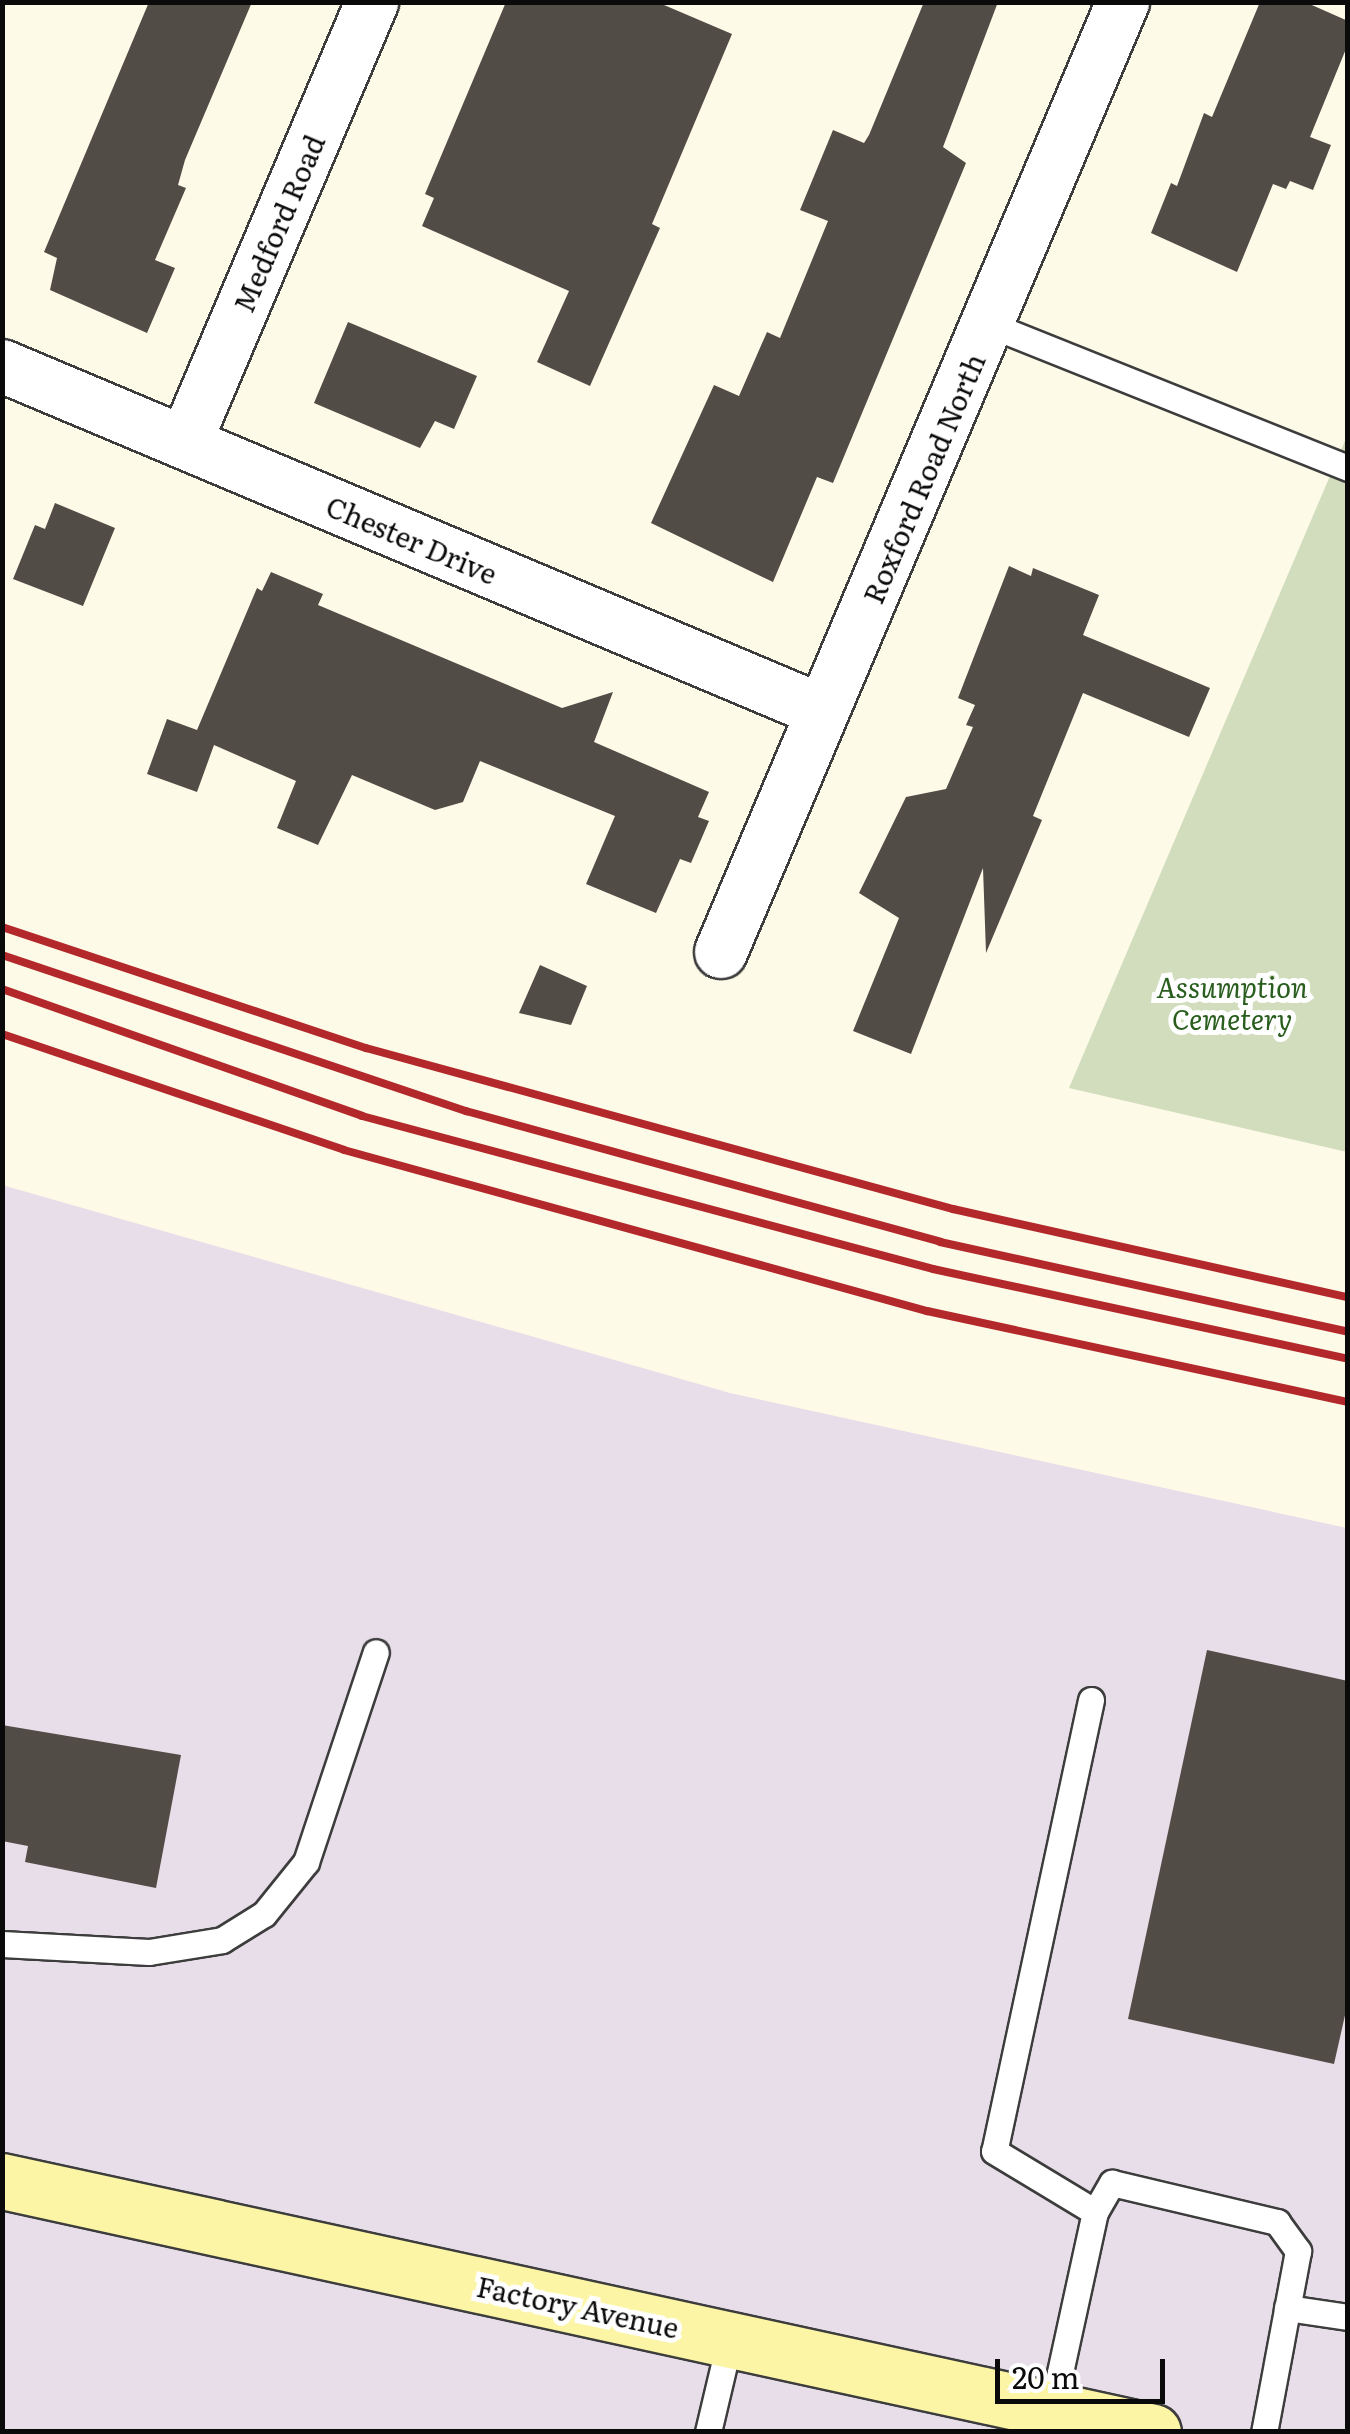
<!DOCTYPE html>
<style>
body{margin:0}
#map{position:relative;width:1350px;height:2434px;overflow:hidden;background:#fefae8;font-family:Literata,serif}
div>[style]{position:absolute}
.industrial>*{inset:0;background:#e8dee9}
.cemetery>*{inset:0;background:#d1ddbc}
.building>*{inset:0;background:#524c47}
.roads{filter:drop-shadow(2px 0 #3d3d3d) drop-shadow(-2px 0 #3d3d3d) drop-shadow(0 2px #3d3d3d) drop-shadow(0 -2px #3d3d3d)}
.lane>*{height:25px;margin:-12.5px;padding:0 12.5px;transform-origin:12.5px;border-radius:12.5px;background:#fff}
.street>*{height:52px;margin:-26px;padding:0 26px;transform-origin:26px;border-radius:26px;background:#fff}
.secondary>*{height:55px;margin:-27.5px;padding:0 27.5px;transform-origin:27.5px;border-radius:27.5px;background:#fcf5a5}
.rail>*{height:8px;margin:-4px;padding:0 4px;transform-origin:4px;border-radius:4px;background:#b3292b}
span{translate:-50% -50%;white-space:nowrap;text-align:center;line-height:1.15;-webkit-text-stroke:10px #fff;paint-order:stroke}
.street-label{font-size:28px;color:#0a0a0a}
.park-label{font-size:28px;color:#2a5e1e;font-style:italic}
.frame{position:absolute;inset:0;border:5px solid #0a0a0a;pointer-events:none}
.scale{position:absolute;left:995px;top:2359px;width:170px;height:45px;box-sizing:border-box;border:5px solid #0a0a0a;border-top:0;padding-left:12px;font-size:30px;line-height:35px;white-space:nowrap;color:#0a0a0a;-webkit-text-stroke:8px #fff;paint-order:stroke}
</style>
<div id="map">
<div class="industrial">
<i style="clip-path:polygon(2px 1185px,730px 1393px,1347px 1528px,1347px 2431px,3px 2431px)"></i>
</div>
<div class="cemetery">
<i style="clip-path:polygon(1347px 436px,1347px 1152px,1069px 1088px)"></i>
</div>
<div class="building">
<i style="clip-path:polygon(149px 2px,252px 2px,185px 160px,178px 185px,186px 188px,155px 260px,175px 268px,147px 333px,50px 290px,57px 258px,44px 252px)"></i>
<i style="clip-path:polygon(506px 2px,657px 2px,732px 34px,652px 224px,660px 228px,590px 386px,537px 362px,569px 291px,422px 226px,434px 198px,425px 194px)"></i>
<i style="clip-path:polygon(924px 2px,998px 2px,943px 147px,966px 163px,833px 483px,817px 477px,773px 582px,651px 523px,714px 385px,739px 396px,767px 332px,780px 338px,828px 221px,800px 210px,833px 130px,864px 143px,869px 135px)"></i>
<i style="clip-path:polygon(1260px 2px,1305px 2px,1348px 21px,1348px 44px,1310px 137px,1331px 145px,1313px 190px,1290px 181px,1286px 189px,1273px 184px,1237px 272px,1151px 233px,1171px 183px,1177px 186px,1204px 113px,1212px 117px)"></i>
<i style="clip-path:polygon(348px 322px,477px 376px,454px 429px,435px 421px,420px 448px,314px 403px)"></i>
<i style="clip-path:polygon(55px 503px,115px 528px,83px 606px,13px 579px,35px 525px,45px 529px)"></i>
<i style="clip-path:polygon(1009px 566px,1031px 576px,1033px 568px,1099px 595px,1083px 635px,1210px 688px,1189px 737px,1083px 693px,1033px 816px,1042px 820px,986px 953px,983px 868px,911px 1054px,853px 1031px,899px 918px,859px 893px,906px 797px,946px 789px,973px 727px,966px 725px,975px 705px,958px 698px)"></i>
<i style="clip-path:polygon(271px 572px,323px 594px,318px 605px,562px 708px,613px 692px,594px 742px,709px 792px,698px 817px,709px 821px,691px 863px,680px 859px,656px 913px,586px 884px,615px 816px,480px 761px,463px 802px,435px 810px,352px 775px,318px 845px,277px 828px,296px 781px,214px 745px,197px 792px,147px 774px,167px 719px,197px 730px,257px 588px,262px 591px)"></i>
<i style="clip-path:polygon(540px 965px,587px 986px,571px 1025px,519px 1013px)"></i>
<i style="clip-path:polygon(1207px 1650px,1348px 1681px,1348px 2002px,1334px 2064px,1128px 2019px)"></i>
<i style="clip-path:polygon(2px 1725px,181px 1755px,156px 1888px,25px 1862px,28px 1846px,2px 1841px)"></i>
</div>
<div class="roads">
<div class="lane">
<i style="left:988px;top:324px;width:388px;rotate:21.8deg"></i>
<i style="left:1091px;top:1700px;width:461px;rotate:102.1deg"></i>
<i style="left:994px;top:2151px;width:118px;rotate:31.1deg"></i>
<i style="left:2px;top:1944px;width:147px;rotate:3.1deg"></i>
<i style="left:149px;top:1952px;width:74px;rotate:-9.3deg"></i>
<i style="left:222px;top:1940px;width:49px;rotate:-31.8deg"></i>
<i style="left:264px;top:1914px;width:67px;rotate:-51.1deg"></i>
<i style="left:306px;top:1862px;width:221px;rotate:-71.6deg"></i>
<i style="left:1287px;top:2308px;width:62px;rotate:8.4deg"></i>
<i style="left:1052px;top:2409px;width:202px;rotate:-77.7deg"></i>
<i style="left:1095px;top:2212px;width:34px;rotate:-60deg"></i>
<i style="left:1112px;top:2183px;width:170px;rotate:13.3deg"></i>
<i style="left:1277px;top:2222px;width:36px;rotate:54deg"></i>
<i style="left:1298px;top:2251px;width:184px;rotate:100.6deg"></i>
<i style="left:708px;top:2432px;width:96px;rotate:-76.7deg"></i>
</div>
<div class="street">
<i style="left:2px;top:366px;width:890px;rotate:22.82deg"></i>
<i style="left:185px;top:443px;width:479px;rotate:-67deg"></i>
<i style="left:721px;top:952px;width:1032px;rotate:-67.06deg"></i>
</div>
<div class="secondary">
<i style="left:2px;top:2181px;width:1178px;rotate:12.3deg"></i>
</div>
</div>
<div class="rail">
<i style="left:2px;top:927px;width:384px;rotate:18.4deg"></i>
<i style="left:366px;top:1048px;width:609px;rotate:15.34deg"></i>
<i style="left:953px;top:1209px;width:405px;rotate:12.6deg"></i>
<i style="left:2px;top:955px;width:490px;rotate:18.6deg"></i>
<i style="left:466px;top:1111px;width:492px;rotate:15.4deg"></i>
<i style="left:940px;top:1242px;width:418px;rotate:12.4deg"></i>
<i style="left:2px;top:989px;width:382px;rotate:19.4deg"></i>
<i style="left:362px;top:1116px;width:591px;rotate:15deg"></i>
<i style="left:933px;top:1269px;width:425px;rotate:12.2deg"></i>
<i style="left:2px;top:1034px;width:361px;rotate:18.7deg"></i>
<i style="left:344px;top:1150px;width:605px;rotate:15.44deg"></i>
<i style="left:927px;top:1311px;width:431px;rotate:12.2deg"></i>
</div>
<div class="street-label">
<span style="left:278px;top:223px;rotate:-67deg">Medford Road</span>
<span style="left:923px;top:478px;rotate:-67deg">Roxford Road North</span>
<span style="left:412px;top:539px;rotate:23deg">Chester Drive</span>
<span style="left:578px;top:2306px;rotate:12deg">Factory Avenue</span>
</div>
<div class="park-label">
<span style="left:1232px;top:1002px">Assumption<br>Cemetery</span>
</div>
<div class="frame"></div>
<div class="scale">20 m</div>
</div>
